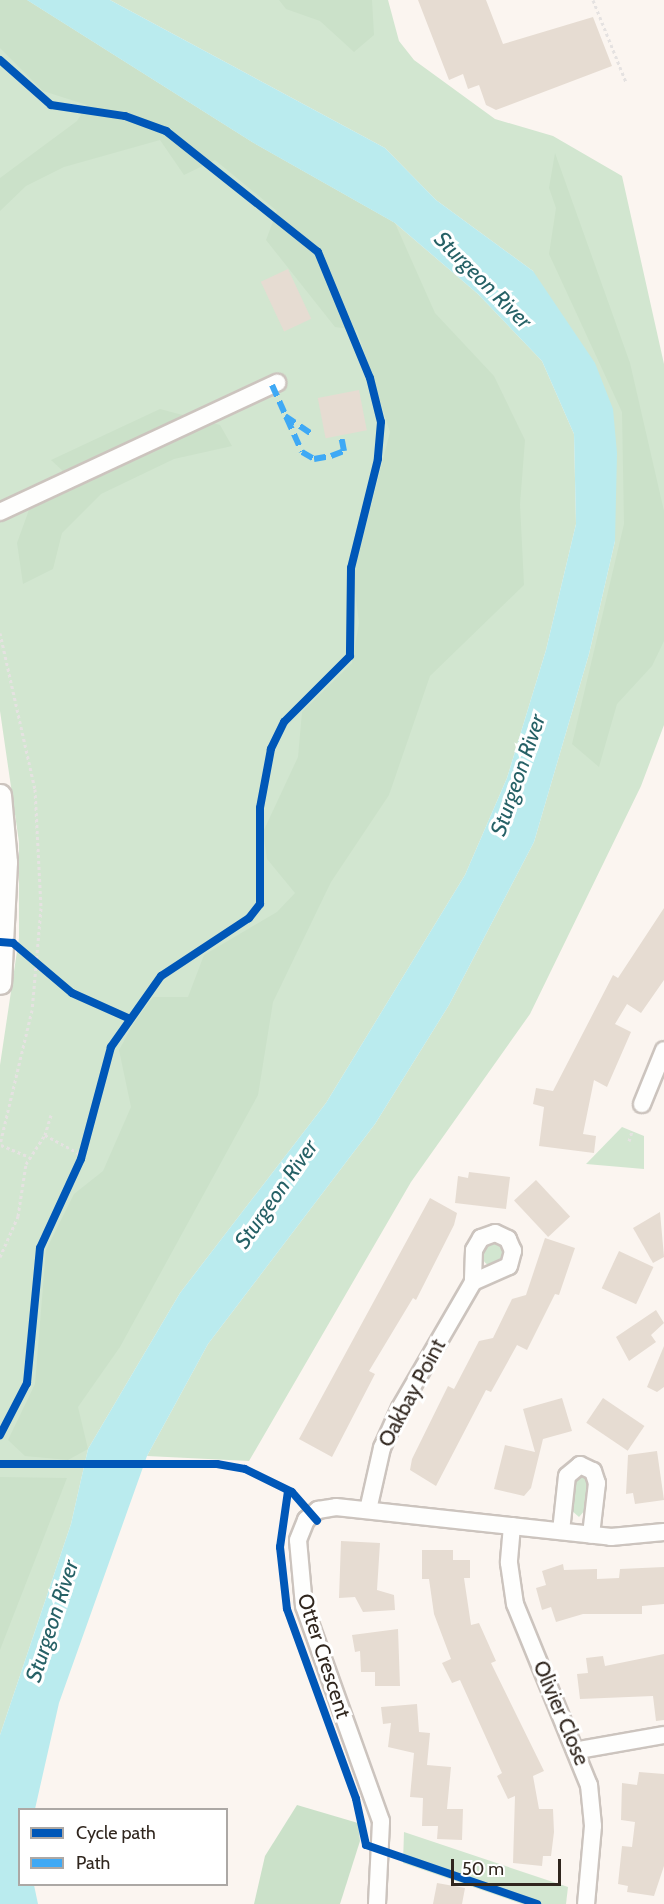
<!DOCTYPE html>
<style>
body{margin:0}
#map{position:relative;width:664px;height:1904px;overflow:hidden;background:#fbf5f0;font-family:Cabin,sans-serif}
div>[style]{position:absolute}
.green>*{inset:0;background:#d2e6d0}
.round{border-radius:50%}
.forest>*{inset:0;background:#cbe1c9}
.water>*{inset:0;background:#baebee}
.building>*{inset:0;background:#e6dcd2;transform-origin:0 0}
.path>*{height:3px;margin-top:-1.5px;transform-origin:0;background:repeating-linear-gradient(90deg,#e5e2e1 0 3px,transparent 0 6px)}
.roads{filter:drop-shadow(2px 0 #ccc4be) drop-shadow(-2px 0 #ccc4be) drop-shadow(0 2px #ccc4be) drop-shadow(0 -2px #ccc4be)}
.minor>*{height:16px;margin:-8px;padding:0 8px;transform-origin:8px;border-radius:8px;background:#fefefd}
.major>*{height:21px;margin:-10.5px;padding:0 10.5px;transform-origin:10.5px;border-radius:10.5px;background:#fefefd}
.quiet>*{height:6px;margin-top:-3px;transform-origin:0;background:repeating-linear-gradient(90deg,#3fa9f5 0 12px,transparent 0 18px)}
.cycleway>*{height:8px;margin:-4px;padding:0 4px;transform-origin:4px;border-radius:4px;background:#0057b8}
span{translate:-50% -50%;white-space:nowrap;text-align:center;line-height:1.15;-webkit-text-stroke:6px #fff;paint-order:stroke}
.street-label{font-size:21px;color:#30261e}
.water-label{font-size:22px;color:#266166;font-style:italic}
.legend{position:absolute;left:18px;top:1808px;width:210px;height:78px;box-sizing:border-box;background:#fff;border:2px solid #aca8a5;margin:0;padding:8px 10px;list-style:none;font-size:18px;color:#30261e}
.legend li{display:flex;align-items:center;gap:12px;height:30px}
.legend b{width:30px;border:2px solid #aca8a5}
.scale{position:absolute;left:451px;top:1859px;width:110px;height:27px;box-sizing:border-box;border:3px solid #30261e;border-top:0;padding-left:8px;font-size:18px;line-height:21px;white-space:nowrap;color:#30261e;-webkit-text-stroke:4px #fff;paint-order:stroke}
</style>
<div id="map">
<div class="green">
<i style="clip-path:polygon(0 0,27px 0,252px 142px,395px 223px,478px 294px,542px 361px,574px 434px,576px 524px,546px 650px,507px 778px,465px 875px,326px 1103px,180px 1293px,88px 1449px,71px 1524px,0 1735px,0 1065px,19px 938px,19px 842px,0 711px)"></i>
<i style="clip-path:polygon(110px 0,388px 0,399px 41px,414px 60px,495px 119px,553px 136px,622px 176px,664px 364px,664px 725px,641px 786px,530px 1014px,411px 1182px,249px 1461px,147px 1456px,208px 1344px,375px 1124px,449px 1005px,534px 842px,589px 654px,615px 541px,533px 271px,436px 200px,385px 148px)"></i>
<i style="clip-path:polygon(622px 1127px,644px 1136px,644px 1169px,586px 1164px)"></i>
<i class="round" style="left:482px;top:1244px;width:22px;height:22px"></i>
<i style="clip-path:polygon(581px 1474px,589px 1481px,586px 1509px,579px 1517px,571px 1510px,574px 1480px)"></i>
<i style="clip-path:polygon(404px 1832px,568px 1887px,566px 1904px,522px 1904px,403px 1863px)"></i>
</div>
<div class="forest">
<i style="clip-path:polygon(0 0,27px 0,252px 142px,395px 223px,435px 313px,494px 376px,525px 440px,520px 504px,524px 585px,430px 676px,389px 795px,331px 882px,273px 1002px,258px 1095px,120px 1347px,78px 1407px,88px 1449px,68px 1460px,25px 1456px,8px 1440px,35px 1384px,46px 1250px,74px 1194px,103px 1171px,131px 1107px,119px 1050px,134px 1023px,153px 997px,188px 997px,204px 955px,277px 912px,295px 893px,267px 859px,263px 832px,298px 757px,302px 712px,352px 663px,359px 623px,353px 576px,390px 432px,357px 330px,335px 327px,266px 240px,277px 211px,215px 160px,184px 175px,160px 140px,64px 167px,26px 186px,0 211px,0 178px,77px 121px,87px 105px,43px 91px,0 48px)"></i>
<i style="clip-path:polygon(279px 0,372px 0,374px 35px,354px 52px,320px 21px,286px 9px)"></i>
<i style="clip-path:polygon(555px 153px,630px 363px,664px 511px,664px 641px,652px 666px,617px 704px,599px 767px,572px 744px,624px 524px,622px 412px,549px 254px,556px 208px,549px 188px)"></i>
<i style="clip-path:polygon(160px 409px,220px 425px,232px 446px,174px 459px,101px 494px,62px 533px,53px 569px,23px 584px,17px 543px,30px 507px,78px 485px,51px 460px)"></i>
<i style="clip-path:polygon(0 1477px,67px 1478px,0 1650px)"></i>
<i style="clip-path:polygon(297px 1805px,358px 1823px,360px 1841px,340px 1904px,254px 1904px,265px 1856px)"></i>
</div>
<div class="water">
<i style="clip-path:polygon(27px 0,110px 0,385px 148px,436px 200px,533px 271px,595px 363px,613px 409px,617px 453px,615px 541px,589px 654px,534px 842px,449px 1005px,375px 1124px,208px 1344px,147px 1456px,59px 1703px,35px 1809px,20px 1810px,20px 1884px,34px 1885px,38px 1904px,0 1904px,0 1735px,71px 1524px,88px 1449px,180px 1293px,326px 1103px,465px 875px,507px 778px,546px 650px,576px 524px,574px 434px,542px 361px,478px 294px,395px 223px,252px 142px)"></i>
</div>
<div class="building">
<i style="clip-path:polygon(418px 0,486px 0,503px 44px,593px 17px,612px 66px,496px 110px,486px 105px,479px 85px,468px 89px,463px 74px,449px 80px)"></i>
<i style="left:288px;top:269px;width:55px;height:30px;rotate:65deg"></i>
<i style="left:359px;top:390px;width:41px;height:42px;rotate:79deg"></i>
<i style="clip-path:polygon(664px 908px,664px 980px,641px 1013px,627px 1004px,615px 1024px,631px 1032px,607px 1087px,594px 1080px,583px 1134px,596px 1136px,594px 1153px,539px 1146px,544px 1107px,533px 1104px,536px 1088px,553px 1091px,613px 975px,618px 978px)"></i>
<i style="clip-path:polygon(469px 1172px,510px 1177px,506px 1209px,455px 1203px,458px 1176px,468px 1178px)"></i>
<i style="left:536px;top:1180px;width:50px;height:30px;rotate:47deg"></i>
<i style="clip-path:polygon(430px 1198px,457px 1213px,454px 1225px,416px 1300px,413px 1298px,369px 1371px,375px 1374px,332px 1457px,299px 1439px)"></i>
<i style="clip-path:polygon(660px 1212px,664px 1257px,653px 1263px,633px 1228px)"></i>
<i style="clip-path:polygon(545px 1238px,575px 1248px,559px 1295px,555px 1294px,527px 1350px,517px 1345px,491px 1392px,486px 1390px,436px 1486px,410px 1470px,412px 1459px,448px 1386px,454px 1389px,479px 1341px,493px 1338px,512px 1299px,526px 1295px)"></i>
<i style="left:619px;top:1251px;width:38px;height:41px;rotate:25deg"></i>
<i style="clip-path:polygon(656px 1310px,664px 1323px,651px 1335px,656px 1342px,629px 1361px,616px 1337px)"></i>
<i style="clip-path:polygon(664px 1346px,664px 1387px,657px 1392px,647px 1387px)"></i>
<i style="clip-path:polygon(562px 1398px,572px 1431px,543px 1439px,531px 1488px,524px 1496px,494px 1489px,505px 1445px,535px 1452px,523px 1409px)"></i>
<i style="left:603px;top:1398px;width:50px;height:30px;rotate:34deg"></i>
<i style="clip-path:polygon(657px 1451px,664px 1500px,635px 1504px,633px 1493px,626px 1494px,628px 1455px)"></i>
<i style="clip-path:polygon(341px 1541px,380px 1543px,377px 1590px,394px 1595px,395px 1610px,363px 1612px,355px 1597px,339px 1598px)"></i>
<i style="clip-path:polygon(422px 1550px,453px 1550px,453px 1560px,470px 1560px,470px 1578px,464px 1578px,471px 1625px,479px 1623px,496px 1661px,491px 1663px,544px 1771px,533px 1776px,539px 1809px,553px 1809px,554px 1832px,551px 1856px,543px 1856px,542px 1866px,513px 1863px,515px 1796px,508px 1799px,497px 1776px,502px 1773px,460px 1680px,452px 1683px,442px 1663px,451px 1659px,434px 1614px,429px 1579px,422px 1579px)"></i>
<i style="clip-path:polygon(563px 1564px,564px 1570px,597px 1569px,597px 1579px,619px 1578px,620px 1569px,664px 1567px,664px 1604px,642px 1606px,642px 1614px,583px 1614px,556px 1622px,551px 1607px,542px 1610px,536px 1588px,546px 1585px,542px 1571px)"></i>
<i style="clip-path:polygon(398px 1629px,400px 1686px,375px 1686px,375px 1672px,361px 1672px,360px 1651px,355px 1652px,352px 1635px)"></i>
<i style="clip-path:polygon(664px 1654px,664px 1720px,656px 1721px,653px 1696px,580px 1699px,577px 1674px,588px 1673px,586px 1658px,603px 1656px,605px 1666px)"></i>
<i style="clip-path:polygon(417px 1704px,419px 1732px,430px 1733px,427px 1765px,451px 1767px,447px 1809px,463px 1809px,462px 1840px,437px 1839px,438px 1826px,422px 1826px,423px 1798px,410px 1797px,414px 1753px,388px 1747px,391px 1723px,383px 1724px,381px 1707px)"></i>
<i style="clip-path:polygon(639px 1772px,664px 1774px,664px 1866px,654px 1896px,627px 1892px,628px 1886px,618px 1884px,622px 1846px,632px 1847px,635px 1822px,621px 1820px,622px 1783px,637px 1785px)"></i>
<i style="clip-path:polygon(437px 1883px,465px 1888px,462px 1904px,433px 1904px)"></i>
</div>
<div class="path">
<i style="left:593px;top:0;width:88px;rotate:68.1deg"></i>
<i style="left:0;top:633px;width:160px;rotate:77.4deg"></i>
<i style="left:35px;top:789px;width:119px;rotate:87.1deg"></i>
<i style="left:41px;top:908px;width:102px;rotate:95deg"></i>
<i style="left:32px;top:1010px;width:138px;rotate:103.4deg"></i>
<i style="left:51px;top:1115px;width:21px;rotate:107deg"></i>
<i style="left:45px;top:1135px;width:42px;rotate:28.4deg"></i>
<i style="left:629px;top:1141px;width:10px;rotate:-73deg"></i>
<i style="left:1px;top:1145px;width:30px;rotate:23deg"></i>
<i style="left:0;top:1257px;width:45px;rotate:-66.3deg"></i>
<i style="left:18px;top:1216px;width:53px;rotate:-81.3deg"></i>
<i style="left:26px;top:1164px;width:35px;rotate:-57deg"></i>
</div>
<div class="roads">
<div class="minor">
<i style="left:0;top:512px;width:306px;rotate:-25deg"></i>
<i style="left:642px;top:1104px;width:58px;rotate:-67.8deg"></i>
<i style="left:368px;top:1510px;width:64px;rotate:-77.3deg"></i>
<i style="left:382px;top:1448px;width:44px;rotate:-65.8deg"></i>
<i style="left:400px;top:1408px;width:146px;rotate:-59.9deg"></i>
<i style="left:473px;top:1282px;width:39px;rotate:-24deg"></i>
<i style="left:509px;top:1266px;width:16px;rotate:-75deg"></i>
<i style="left:513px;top:1251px;width:13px;rotate:-113deg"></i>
<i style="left:508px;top:1239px;width:14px;rotate:-155deg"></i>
<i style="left:495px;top:1233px;width:15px;rotate:160deg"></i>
<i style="left:481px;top:1238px;width:14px;rotate:120deg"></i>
<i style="left:474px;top:1250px;width:32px;rotate:92deg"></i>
<i style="left:512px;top:1526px;width:37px;rotate:95deg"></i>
<i style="left:509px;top:1563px;width:41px;rotate:81.7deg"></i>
<i style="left:515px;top:1604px;width:196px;rotate:67.8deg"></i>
<i style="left:589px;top:1785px;width:41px;rotate:84.4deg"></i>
<i style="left:593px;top:1826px;width:78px;rotate:95.1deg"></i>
<i style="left:561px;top:1531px;width:55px;rotate:-83.8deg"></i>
<i style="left:567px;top:1476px;width:17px;rotate:-40deg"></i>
<i style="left:580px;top:1465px;width:14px;rotate:25deg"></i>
<i style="left:593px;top:1471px;width:13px;rotate:72deg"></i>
<i style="left:597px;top:1483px;width:52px;rotate:96.6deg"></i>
<i style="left:579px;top:1750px;width:86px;rotate:-10deg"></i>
<i style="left:377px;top:1904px;width:83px;rotate:-87.2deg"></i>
<i style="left:381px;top:1821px;width:228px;rotate:-109.7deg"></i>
<i style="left:304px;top:1606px;width:66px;rotate:-95.2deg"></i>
<i style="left:298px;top:1540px;width:22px;rotate:-68deg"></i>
<i style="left:306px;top:1520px;width:16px;rotate:-40deg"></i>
<i style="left:318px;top:1510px;width:18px;rotate:-9deg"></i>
<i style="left:336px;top:1507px;width:277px;rotate:6.2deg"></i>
<i style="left:611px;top:1537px;width:53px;rotate:-5.4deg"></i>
</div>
<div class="major">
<i style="left:0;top:795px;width:67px;rotate:84.9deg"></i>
<i style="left:6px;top:862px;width:121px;rotate:92.8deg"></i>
</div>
</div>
<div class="quiet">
<i style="left:272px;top:385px;width:73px;rotate:65.9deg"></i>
<i style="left:302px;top:452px;width:14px;rotate:30deg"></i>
<i style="left:314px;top:459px;width:17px;rotate:-10deg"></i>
<i style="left:331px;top:456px;width:14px;rotate:-21deg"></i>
<i style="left:344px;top:451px;width:15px;rotate:-101deg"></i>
<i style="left:285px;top:416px;width:34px;rotate:34deg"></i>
</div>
<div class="cycleway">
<i style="left:0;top:60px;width:68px;rotate:41.4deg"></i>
<i style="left:51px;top:105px;width:75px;rotate:8.5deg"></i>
<i style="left:125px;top:116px;width:44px;rotate:20.1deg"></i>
<i style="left:166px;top:131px;width:194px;rotate:38.5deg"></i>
<i style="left:318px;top:252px;width:136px;rotate:67.6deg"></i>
<i style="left:370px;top:378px;width:45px;rotate:76deg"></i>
<i style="left:381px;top:422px;width:37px;rotate:95deg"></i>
<i style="left:378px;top:459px;width:112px;rotate:103.9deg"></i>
<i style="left:351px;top:568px;width:88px;rotate:90.7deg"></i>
<i style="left:350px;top:656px;width:93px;rotate:135deg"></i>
<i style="left:284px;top:722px;width:30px;rotate:116deg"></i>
<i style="left:271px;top:749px;width:60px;rotate:100.6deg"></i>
<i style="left:260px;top:808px;width:96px;rotate:90deg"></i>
<i style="left:260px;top:904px;width:18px;rotate:128deg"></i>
<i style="left:249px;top:918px;width:105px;rotate:146.6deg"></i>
<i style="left:161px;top:976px;width:87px;rotate:125.2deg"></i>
<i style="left:111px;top:1047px;width:116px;rotate:105deg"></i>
<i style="left:81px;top:1159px;width:98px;rotate:114.7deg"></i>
<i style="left:40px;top:1248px;width:136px;rotate:95.5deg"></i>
<i style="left:27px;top:1383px;width:59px;rotate:117.4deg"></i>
<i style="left:0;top:942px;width:13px;rotate:4deg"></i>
<i style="left:13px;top:943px;width:77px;rotate:40.3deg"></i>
<i style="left:72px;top:993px;width:61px;rotate:24.1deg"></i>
<i style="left:0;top:1464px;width:217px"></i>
<i style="left:217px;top:1464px;width:28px;rotate:10deg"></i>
<i style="left:245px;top:1469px;width:52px;rotate:26.1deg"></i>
<i style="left:292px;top:1492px;width:38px;rotate:49deg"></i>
<i style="left:288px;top:1491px;width:57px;rotate:98.1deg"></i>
<i style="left:280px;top:1547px;width:62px;rotate:83.6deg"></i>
<i style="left:287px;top:1609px;width:202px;rotate:70deg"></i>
<i style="left:356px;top:1799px;width:47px;rotate:77.7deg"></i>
<i style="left:366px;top:1845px;width:181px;rotate:19deg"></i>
</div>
<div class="street-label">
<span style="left:412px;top:1393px;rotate:-62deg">Oakbay Point</span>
<span style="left:324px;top:1656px;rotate:72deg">Otter Crescent</span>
<span style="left:561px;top:1713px;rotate:67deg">Olivier Close</span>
</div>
<div class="water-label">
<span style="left:483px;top:280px;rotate:45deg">Sturgeon River</span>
<span style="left:518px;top:775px;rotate:-71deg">Sturgeon River</span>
<span style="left:276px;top:1194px;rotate:-55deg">Sturgeon River</span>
<span style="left:52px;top:1621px;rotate:-72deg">Sturgeon River</span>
</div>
<ul class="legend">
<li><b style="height:8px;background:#0057b8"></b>Cycle path</li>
<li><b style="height:8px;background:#3fa9f5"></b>Path</li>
</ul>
<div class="scale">50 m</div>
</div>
